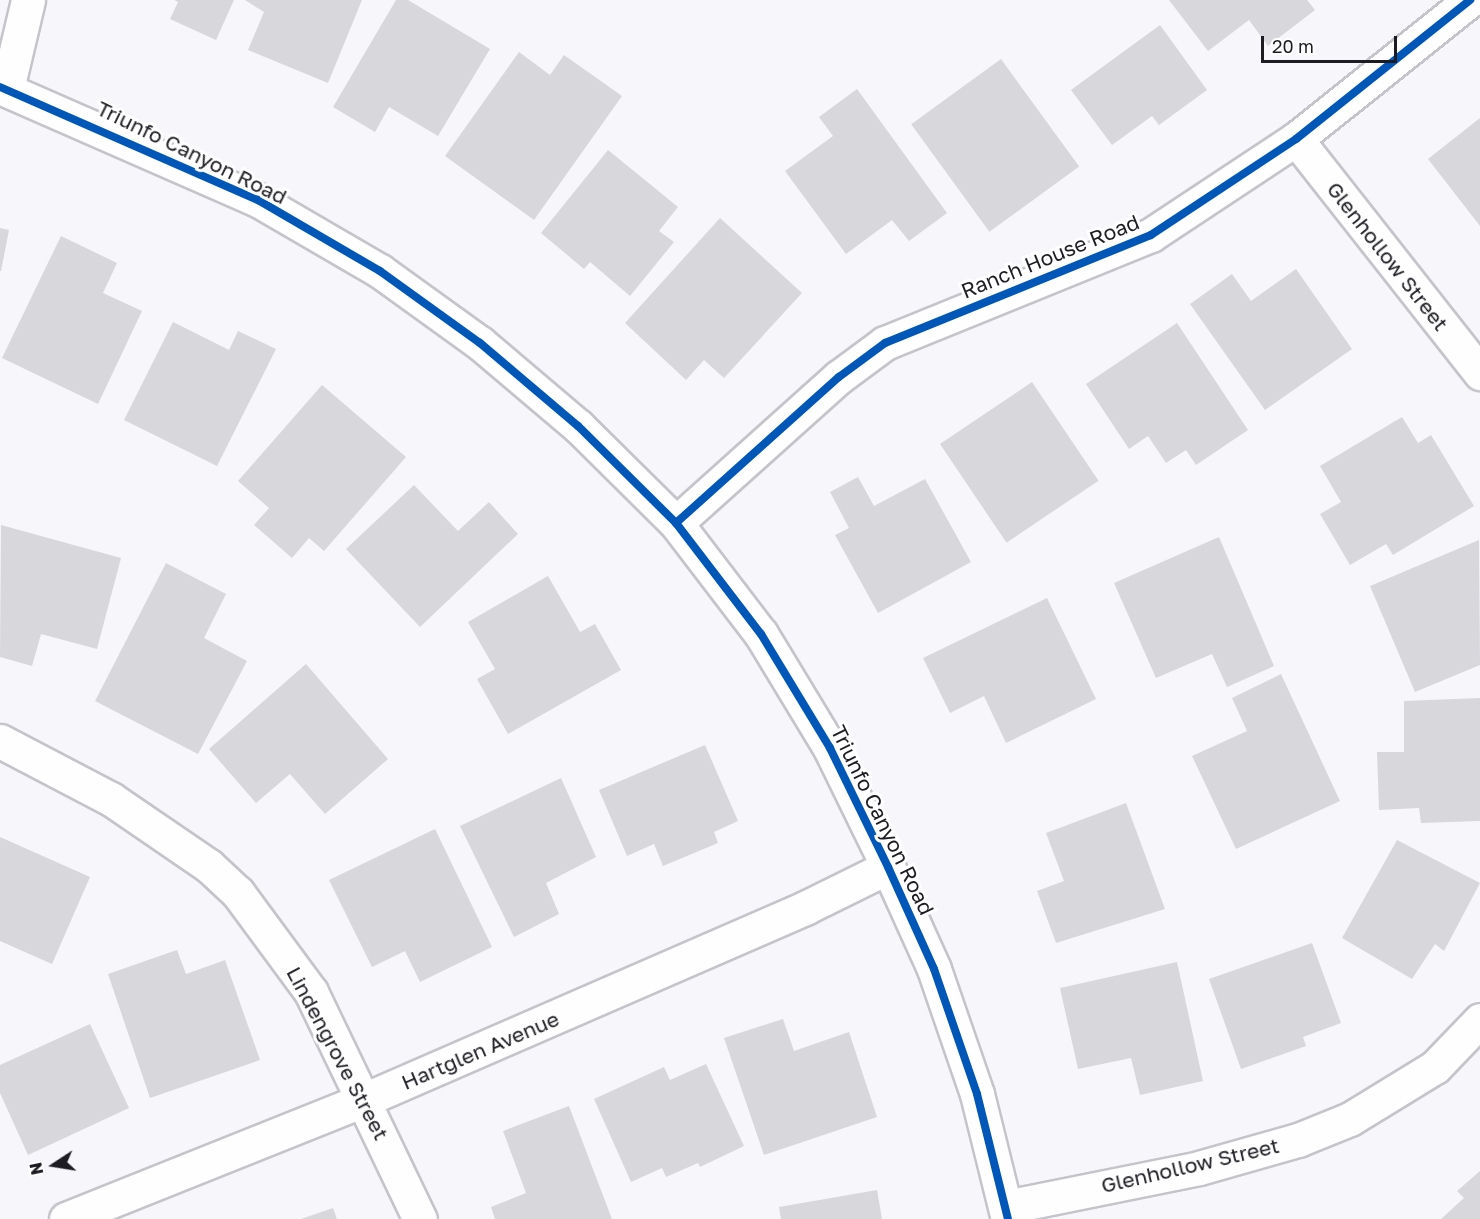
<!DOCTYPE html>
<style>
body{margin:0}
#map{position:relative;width:1480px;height:1219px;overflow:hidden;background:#f6f6fb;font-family:"Golos Text",sans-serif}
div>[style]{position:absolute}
.building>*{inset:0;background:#d7d7dc;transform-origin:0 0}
.roads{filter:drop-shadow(2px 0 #c4c4ca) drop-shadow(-2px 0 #c4c4ca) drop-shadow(0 2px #c4c4ca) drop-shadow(0 -2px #c4c4ca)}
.minor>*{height:33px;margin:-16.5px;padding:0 16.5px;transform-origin:16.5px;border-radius:16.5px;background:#fefefe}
.cycleway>*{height:8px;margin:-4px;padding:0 4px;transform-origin:4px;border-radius:4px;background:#0057b8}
span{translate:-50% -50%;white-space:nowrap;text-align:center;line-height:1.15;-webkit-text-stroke:6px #fff;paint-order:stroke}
.street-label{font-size:21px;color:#1d1c22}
.north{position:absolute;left:24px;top:1135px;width:60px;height:60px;-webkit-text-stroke:4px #fff;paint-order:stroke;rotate:258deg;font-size:16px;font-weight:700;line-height:24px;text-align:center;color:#1d1c22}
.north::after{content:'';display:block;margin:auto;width:21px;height:27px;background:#1d1c22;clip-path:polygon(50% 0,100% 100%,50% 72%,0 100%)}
.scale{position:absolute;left:1261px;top:36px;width:136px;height:27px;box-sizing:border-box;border:3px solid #1d1c22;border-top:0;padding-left:8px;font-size:18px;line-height:21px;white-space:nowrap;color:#1d1c22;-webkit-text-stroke:4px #fff;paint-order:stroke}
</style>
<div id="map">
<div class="building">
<i style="clip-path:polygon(174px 0,234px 0,216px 40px,170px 19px,178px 2px)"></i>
<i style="clip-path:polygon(245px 0,362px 0,328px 83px,248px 50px,264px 12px)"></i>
<i style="clip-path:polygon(396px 0,408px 0,490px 49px,438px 136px,389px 107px,375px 132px,333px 107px)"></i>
<i style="clip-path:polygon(1169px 0,1307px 0,1315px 10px,1268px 46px,1249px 20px,1208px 51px)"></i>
<i style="clip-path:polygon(1160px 25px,1207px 90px,1159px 125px,1152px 116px,1112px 145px,1071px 90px)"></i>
<i style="clip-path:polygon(519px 52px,550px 75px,564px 55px,622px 96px,534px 220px,445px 156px)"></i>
<i style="left:1001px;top:59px;width:133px;height:111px;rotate:54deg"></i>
<i style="clip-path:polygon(857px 89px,947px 213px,909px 241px,892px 220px,846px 254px,785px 171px,833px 136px,819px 117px)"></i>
<i style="clip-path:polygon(1480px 118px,1480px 226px,1428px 159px)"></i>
<i style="clip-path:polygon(608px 150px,678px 207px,659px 231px,674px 242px,630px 296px,590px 262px,584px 269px,541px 233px)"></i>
<i style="clip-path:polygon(720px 218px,802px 293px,724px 378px,704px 360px,686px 380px,625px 323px)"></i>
<i style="clip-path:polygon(0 228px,9px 230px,1px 271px,0 271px)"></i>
<i style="clip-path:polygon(61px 236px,117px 263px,103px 293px,142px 311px,98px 404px,2px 358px)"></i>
<i style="clip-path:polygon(1296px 269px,1352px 349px,1265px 410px,1190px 304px,1232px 274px,1251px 301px)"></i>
<i style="clip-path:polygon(173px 322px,229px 350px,238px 331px,276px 349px,217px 466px,124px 420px)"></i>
<i style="clip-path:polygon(1177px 323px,1248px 430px,1196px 465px,1186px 450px,1166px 463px,1148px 436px,1129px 449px,1086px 384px)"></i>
<i style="left:1032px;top:382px;width:119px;height:111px;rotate:56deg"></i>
<i style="clip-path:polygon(322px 385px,406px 457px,324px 551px,309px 538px,292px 558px,254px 525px,269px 508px,238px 481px)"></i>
<i style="clip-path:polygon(1402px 417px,1418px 443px,1431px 435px,1474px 506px,1393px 555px,1386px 544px,1350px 565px,1320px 514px,1341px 502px,1320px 466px)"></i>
<i style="clip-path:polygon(858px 477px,874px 506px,925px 479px,971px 562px,878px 613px,835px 535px,849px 528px,830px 492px)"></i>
<i style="clip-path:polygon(414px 485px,458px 531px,489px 502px,518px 534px,420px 627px,346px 549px)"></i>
<i style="clip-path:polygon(1px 525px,121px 558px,97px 649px,41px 634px,32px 666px,0 657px)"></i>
<i style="clip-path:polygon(1219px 537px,1274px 666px,1227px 687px,1212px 654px,1156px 678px,1114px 583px)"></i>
<i style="clip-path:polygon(1479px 540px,1480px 665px,1415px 692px,1370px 586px)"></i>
<i style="clip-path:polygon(166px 563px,226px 594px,204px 638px,247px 661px,198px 754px,95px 701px)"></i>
<i style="clip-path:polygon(548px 576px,580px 632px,595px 624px,621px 670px,508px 734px,477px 679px,495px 669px,468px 622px)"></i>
<i style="clip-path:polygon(1047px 598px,1096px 699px,1006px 743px,984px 696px,950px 713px,923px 658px)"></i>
<i style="clip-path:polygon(306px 664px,388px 759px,325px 814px,290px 774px,256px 803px,209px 749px)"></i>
<i style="clip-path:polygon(1281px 674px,1340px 801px,1236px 849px,1192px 756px,1247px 731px,1232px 698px)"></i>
<i style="clip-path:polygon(1480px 698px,1480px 821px,1421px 823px,1419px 808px,1379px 810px,1377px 752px,1404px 752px,1404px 701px)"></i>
<i style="clip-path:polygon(705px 745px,738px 821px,714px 832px,718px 843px,663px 866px,654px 844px,627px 856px,599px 790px)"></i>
<i style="clip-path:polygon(561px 778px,596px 857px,546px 883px,559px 914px,514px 937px,460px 826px)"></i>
<i style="clip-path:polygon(1126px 803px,1165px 909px,1056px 943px,1037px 891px,1064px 881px,1046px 833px)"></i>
<i style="clip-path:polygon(435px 829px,492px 947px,420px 982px,405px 951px,372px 967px,329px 880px)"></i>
<i style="clip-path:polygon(0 837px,90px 877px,52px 964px,0 941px)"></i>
<i style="clip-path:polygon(1397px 840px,1480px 883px,1444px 951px,1435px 944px,1412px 979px,1342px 938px)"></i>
<i style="clip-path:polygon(1312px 943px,1341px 1023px,1303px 1037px,1306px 1046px,1241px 1069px,1209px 979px)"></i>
<i style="clip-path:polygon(177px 950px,186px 974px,225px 960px,260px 1060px,150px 1098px,108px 974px)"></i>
<i style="clip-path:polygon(1177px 962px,1203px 1081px,1140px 1095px,1131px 1058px,1078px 1069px,1060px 988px)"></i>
<i style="clip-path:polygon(783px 1019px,794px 1051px,849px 1032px,877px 1117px,764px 1155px,724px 1038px)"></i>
<i style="clip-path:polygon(90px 1024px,129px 1108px,28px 1155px,0 1093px,0 1065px)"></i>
<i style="clip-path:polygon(706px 1064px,744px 1146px,700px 1167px,698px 1163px,666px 1177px,662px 1168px,631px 1182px,594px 1099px,664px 1067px,670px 1080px)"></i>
<i style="clip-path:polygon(569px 1106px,612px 1219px,495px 1219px,491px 1207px,526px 1193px,503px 1131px)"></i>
<i style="clip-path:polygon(1480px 1171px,1480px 1219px,1441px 1219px,1464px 1198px,1457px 1191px)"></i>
<i style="clip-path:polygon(877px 1190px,882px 1219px,781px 1219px,779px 1207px)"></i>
<i style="clip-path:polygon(333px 1208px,337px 1219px,301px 1219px)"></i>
</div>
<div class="roads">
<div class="minor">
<i style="left:0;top:87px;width:282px;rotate:23.7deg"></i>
<i style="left:258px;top:200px;width:141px;rotate:30.2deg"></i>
<i style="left:380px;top:271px;width:123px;rotate:35.8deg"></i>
<i style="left:480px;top:343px;width:128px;rotate:40.3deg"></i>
<i style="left:578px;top:426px;width:138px;rotate:44.7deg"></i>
<i style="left:676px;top:523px;width:140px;rotate:52.6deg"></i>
<i style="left:761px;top:634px;width:133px;rotate:58.8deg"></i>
<i style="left:830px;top:748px;width:132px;rotate:64deg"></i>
<i style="left:888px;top:867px;width:112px;rotate:65.7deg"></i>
<i style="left:934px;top:969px;width:132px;rotate:71deg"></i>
<i style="left:977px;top:1094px;width:129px;rotate:76.1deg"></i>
<i style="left:7px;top:89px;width:91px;rotate:-76.7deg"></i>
<i style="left:1296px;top:139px;width:298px;rotate:51.8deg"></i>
<i style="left:676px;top:523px;width:219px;rotate:-41.9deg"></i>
<i style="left:839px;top:377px;width:57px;rotate:-36.5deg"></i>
<i style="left:885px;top:343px;width:287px;rotate:-22.1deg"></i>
<i style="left:1151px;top:235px;width:174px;rotate:-33.5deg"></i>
<i style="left:1296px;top:139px;width:223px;rotate:-38.6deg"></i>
<i style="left:0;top:741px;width:125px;rotate:27.6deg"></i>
<i style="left:111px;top:799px;width:119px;rotate:34.4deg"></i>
<i style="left:209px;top:866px;width:40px;rotate:43deg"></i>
<i style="left:238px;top:893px;width:123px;rotate:53.6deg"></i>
<i style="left:311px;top:992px;width:252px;rotate:64.4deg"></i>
<i style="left:1006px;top:1207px;width:197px;rotate:-11.4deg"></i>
<i style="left:1199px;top:1168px;width:103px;rotate:-15.8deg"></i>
<i style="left:1298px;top:1140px;width:56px;rotate:-22deg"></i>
<i style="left:1350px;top:1119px;width:100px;rotate:-31.5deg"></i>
<i style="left:1435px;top:1067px;width:65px;rotate:-46.2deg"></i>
<i style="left:66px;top:1219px;width:323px;rotate:-21.8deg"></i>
<i style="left:366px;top:1099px;width:479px;rotate:-23.5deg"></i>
<i style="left:805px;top:908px;width:93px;rotate:-26.3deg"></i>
</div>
</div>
<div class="cycleway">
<i style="left:0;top:87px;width:282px;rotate:23.7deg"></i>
<i style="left:258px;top:200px;width:141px;rotate:30.2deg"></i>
<i style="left:380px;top:271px;width:123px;rotate:35.8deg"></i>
<i style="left:480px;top:343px;width:128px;rotate:40.3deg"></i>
<i style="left:578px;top:426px;width:138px;rotate:44.7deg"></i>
<i style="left:676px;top:523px;width:140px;rotate:52.6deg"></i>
<i style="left:761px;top:634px;width:133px;rotate:58.8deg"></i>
<i style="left:830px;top:748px;width:132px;rotate:64deg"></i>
<i style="left:888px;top:867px;width:112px;rotate:65.7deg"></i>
<i style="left:934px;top:969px;width:132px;rotate:71deg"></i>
<i style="left:977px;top:1094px;width:129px;rotate:76.1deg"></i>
<i style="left:676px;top:523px;width:219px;rotate:-41.9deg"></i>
<i style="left:839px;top:377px;width:57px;rotate:-36.5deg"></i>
<i style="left:885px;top:343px;width:287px;rotate:-22.1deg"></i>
<i style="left:1151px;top:235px;width:174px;rotate:-33.5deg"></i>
<i style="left:1296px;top:139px;width:223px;rotate:-38.6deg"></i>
</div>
<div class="street-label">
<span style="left:192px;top:152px;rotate:26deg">Triunfo Canyon Road</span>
<span style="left:1050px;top:256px;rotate:-22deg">Ranch House Road</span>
<span style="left:1388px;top:256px;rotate:52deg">Glenhollow Street</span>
<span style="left:883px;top:820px;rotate:64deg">Triunfo Canyon Road</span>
<span style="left:480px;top:1050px;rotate:-23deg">Hartglen Avenue</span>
<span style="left:338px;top:1053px;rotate:62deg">Lindengrove Street</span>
<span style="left:1190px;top:1165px;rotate:-13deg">Glenhollow Street</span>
</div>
<div class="north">N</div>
<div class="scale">20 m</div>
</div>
